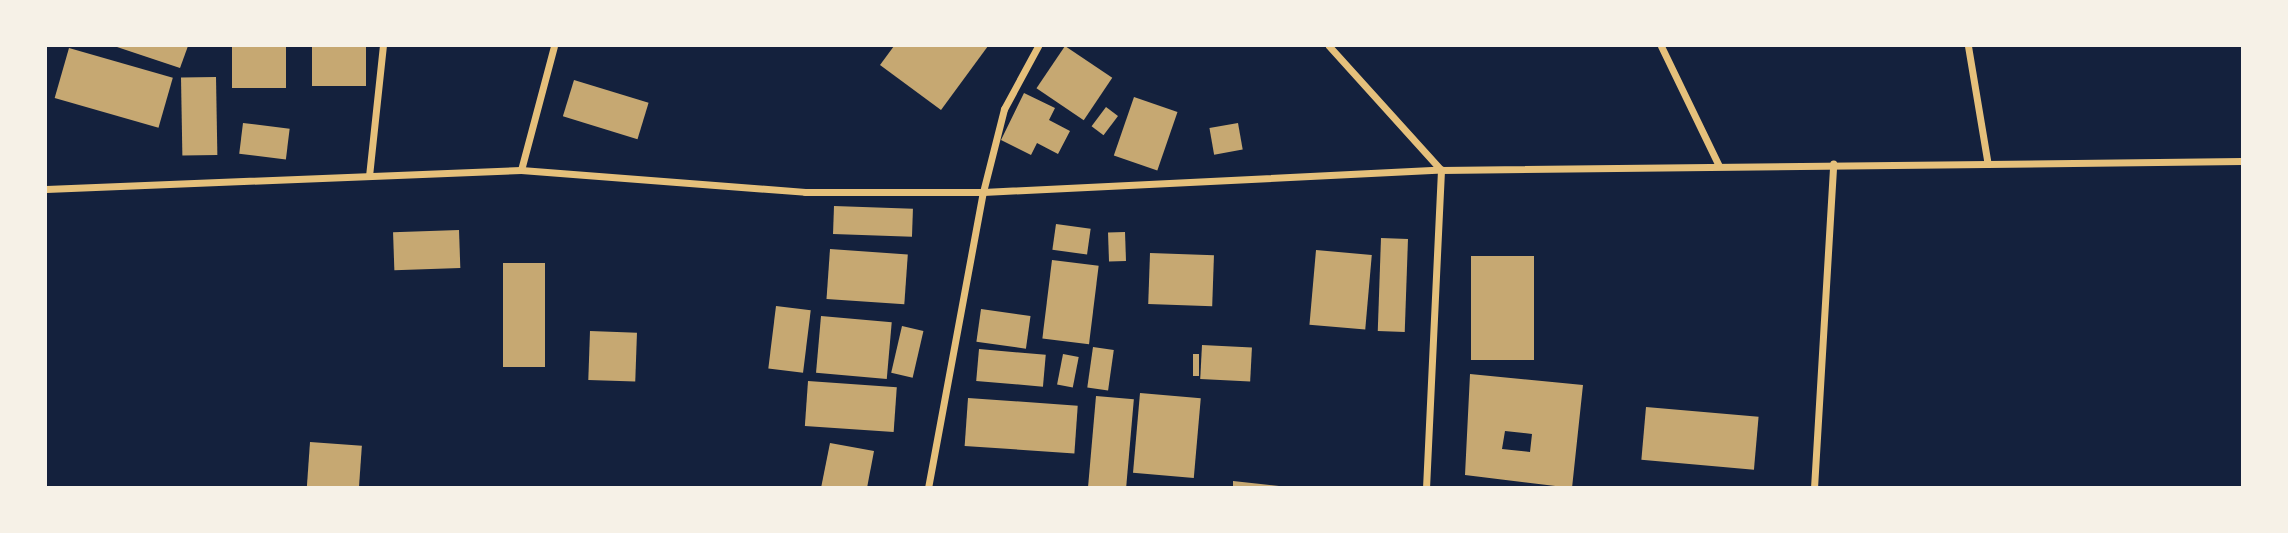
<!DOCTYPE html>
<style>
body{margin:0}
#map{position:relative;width:2288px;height:533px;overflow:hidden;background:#14213d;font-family:Rubik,sans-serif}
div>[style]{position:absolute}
.building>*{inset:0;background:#c6a872;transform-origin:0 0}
.minor>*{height:7px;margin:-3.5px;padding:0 3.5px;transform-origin:3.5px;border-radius:3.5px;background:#e5c07b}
span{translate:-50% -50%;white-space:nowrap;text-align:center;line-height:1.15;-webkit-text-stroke:7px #f6f1e7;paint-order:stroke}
.frame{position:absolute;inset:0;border:47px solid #f6f1e7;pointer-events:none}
</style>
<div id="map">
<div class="building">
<i style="clip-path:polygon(114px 46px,188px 46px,180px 68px)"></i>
<i style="left:232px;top:46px;width:54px;height:42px"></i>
<i style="left:312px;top:46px;width:54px;height:40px"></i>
<i style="clip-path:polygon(894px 46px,988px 46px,941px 110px,880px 65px)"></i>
<i style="left:1065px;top:46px;width:57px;height:51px;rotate:34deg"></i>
<i style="left:69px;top:48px;width:108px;height:52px;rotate:16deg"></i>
<i style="left:216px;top:77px;width:78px;height:35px;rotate:89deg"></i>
<i style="left:574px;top:80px;width:78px;height:38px;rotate:17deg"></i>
<i style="clip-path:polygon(1024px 93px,1055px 108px,1049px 120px,1070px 131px,1058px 154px,1037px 143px,1031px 155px,1001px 140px)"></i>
<i style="left:1134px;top:97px;width:46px;height:62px;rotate:19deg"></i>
<i style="left:1106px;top:107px;width:15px;height:24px;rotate:37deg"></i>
<i style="left:243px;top:123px;width:47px;height:31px;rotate:7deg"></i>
<i style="left:1238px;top:123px;width:27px;height:29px;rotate:80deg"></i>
<i style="left:834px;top:206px;width:79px;height:28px;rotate:2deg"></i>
<i style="left:1056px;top:224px;width:35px;height:26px;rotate:8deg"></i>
<i style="left:459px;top:230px;width:38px;height:66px;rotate:88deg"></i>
<i style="left:1125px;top:232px;width:29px;height:17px;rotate:88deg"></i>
<i style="left:1381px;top:238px;width:27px;height:93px;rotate:2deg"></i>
<i style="left:830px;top:249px;width:78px;height:50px;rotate:4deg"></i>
<i style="left:1316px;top:250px;width:56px;height:75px;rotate:5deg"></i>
<i style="left:1150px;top:253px;width:64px;height:51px;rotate:2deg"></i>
<i style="left:1471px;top:256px;width:63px;height:104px"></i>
<i style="left:1052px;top:260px;width:47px;height:79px;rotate:7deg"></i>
<i style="left:503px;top:263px;width:42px;height:104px"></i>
<i style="left:776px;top:306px;width:35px;height:63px;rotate:7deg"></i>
<i style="left:981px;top:309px;width:50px;height:33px;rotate:8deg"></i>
<i style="left:821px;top:316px;width:71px;height:57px;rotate:5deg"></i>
<i style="left:902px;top:326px;width:22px;height:48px;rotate:13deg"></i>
<i style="left:590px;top:331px;width:47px;height:49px;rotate:2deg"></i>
<i style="left:1202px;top:345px;width:50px;height:34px;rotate:3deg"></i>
<i style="left:1093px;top:347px;width:21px;height:41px;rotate:8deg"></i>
<i style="left:979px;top:349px;width:67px;height:32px;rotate:5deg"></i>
<i style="left:1063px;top:354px;width:16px;height:31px;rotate:11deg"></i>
<i style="left:1193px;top:354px;width:6px;height:22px"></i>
<i style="clip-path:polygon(evenodd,1470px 374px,1583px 385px,1572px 488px,1465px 475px,1470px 374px,1505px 431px,1532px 434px,1530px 452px,1502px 449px,1505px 431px)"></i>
<i style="left:808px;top:381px;width:89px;height:45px;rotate:4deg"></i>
<i style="left:1140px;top:393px;width:61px;height:80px;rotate:5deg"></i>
<i style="left:1096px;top:396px;width:38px;height:92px;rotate:5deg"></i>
<i style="left:968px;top:398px;width:110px;height:48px;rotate:4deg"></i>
<i style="left:1646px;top:407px;width:113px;height:53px;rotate:5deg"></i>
<i style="left:310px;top:442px;width:52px;height:46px;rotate:4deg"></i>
<i style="clip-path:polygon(830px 443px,874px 451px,867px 488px,821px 488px)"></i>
<i style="clip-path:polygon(1233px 481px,1279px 486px,1279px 488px,1233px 488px)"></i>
</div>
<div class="minor">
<i style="left:1329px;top:46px;width:167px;rotate:47.9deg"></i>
<i style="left:1441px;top:170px;width:318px;rotate:92.7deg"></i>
<i style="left:1661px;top:46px;width:133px;rotate:64.2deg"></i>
<i style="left:1968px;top:46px;width:116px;rotate:80.5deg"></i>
<i style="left:521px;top:170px;width:128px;rotate:-75.1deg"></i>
<i style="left:369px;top:176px;width:131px;rotate:-83.9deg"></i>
<i style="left:46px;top:189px;width:475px;rotate:-2.3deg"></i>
<i style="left:521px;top:170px;width:285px;rotate:4.4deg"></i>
<i style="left:805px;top:192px;width:178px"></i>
<i style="left:983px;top:192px;width:459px;rotate:-2.8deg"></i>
<i style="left:1441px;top:170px;width:801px;rotate:-0.64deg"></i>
<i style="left:928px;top:488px;width:301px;rotate:-79.5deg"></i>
<i style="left:983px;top:192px;width:86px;rotate:-75.8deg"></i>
<i style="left:1004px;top:109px;width:72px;rotate:-61.6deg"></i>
<i style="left:1814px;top:488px;width:325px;rotate:-86.6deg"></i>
</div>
<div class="frame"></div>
</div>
